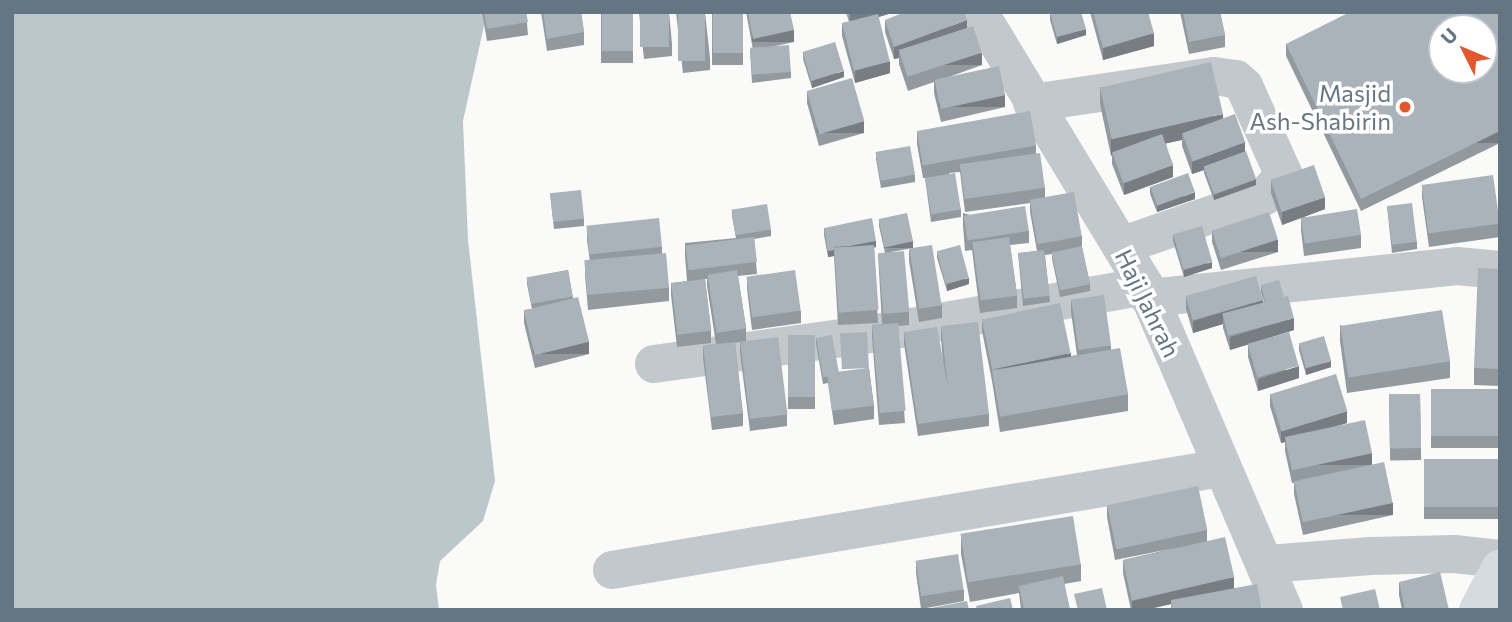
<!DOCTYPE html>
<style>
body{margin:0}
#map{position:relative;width:1512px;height:622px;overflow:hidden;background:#fafaf8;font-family:Commissioner,sans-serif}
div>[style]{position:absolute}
.water>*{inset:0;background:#bbc7cb}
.minor>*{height:38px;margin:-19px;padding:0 19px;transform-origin:19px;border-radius:19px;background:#c3c8cc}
.primary>*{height:38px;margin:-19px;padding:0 19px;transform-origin:19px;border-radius:19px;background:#d6dbdf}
.wall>*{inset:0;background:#929a9f;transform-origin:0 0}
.shaded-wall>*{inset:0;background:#777d82;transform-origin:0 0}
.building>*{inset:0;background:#aab3b9;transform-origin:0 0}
.dots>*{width:19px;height:19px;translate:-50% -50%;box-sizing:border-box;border:4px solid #fff;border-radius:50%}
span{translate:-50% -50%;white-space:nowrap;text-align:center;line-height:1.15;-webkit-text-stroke:7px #fff;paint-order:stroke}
.poi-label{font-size:24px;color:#657683}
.right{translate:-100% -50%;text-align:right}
.street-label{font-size:24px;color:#657683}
.frame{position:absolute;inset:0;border:14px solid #657683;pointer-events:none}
.north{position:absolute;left:1428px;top:14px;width:70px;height:70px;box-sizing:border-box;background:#fff;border:2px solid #c1c8cd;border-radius:50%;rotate:313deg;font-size:19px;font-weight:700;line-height:28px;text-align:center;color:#657683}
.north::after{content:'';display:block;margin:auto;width:24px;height:32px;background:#e4572e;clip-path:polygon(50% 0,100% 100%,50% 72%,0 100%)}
</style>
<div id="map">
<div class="water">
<i style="clip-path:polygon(12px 12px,487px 12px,463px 121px,468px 240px,495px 481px,483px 521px,440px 561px,436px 585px,439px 610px,12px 610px)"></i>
</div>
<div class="minor">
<i style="left:979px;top:12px;width:320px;rotate:58.8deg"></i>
<i style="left:1145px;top:286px;width:353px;rotate:66.8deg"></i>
<i style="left:1032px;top:103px;width:184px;rotate:-8.4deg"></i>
<i style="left:1214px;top:76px;width:22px;rotate:8deg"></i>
<i style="left:1236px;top:79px;width:11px;rotate:41deg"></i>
<i style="left:1244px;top:86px;width:95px;rotate:65.9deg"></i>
<i style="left:1283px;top:173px;width:12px;rotate:121deg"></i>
<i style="left:1277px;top:183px;width:18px;rotate:133deg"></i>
<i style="left:1265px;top:196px;width:152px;rotate:160.9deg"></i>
<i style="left:1149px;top:298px;width:310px;rotate:-5.9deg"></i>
<i style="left:1457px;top:266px;width:43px;rotate:5.3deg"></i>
<i style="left:654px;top:364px;width:225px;rotate:-7.9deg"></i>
<i style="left:877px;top:333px;width:272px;rotate:-9.9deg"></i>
<i style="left:1266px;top:564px;width:105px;rotate:-4.4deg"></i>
<i style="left:1371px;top:556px;width:83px;rotate:-1.4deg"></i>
<i style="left:1454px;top:554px;width:46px;rotate:6.2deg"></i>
<i style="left:612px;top:570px;width:618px;rotate:-9.49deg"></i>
</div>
<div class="primary">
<i style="left:1478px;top:610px;width:47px;rotate:-61.8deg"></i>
</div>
<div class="wall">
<i style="clip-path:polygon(482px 12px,526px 12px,528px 35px,487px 41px)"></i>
<i style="clip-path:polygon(541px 12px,581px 12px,584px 32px,584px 45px,547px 51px)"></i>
<i style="left:601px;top:12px;width:32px;height:51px"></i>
<i style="clip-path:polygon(639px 12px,669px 12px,672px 44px,672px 56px,644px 59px)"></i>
<i style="clip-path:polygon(676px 12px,705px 12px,710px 58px,710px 70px,683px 73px)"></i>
<i style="left:712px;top:12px;width:31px;height:53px"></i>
<i style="clip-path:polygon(746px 12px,790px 12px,794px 42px,766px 48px,791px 72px,791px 78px,752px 83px,750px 50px,753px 50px)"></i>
<i style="clip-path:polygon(846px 12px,895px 12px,878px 17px,890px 73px,855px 83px,842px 36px,842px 23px,849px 22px)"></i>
<i style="clip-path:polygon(1090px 12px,1148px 12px,1154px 46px,1103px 60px)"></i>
<i style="clip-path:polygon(1180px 12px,1220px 12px,1225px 35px,1225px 47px,1189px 54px)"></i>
<i style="clip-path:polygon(1500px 12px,1500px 143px,1361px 211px,1286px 56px,1286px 44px)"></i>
<i style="clip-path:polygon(1050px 13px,1086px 35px,1057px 44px,1050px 20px)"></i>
<i style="clip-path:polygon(885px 20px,967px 28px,982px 65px,946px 78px,1005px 107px,941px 122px,934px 93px,934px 82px,908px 91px,899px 64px,899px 58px,894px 59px,885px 32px)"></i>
<i style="clip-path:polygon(803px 52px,844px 77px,812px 88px,803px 59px)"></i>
<i style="clip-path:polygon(1100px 87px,1223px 119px,1245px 152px,1256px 185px,1214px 200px,1204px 173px,1204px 170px,1192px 174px,1182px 146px,1182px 140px,1166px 143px,1173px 177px,1124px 195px,1112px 164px,1112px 155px,1111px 156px,1100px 104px)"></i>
<i style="clip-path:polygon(807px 91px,864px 133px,819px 146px,807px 103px)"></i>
<i style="clip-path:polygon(917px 132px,1036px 145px,1036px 154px,1045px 188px,1045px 197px,1082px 236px,1082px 248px,1090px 284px,1090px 291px,1060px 297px,1052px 259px,1052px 254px,1045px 255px,1050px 302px,1023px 306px,1018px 253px,1037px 251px,1030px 212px,1030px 203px,965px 212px,960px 172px,949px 173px,961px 210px,961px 217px,931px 222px,925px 178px,923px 178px,917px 144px)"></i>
<i style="clip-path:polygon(876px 152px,915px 175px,915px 182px,881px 188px,876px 159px)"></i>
<i style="clip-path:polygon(1271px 181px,1325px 209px,1304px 217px,1361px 235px,1361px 248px,1304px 256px,1301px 230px,1301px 218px,1282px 225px,1271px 193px)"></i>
<i style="clip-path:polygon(1422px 185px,1500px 222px,1500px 237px,1429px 247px,1422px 197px)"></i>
<i style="clip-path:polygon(1150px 187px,1195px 199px,1157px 212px,1150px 194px)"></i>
<i style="clip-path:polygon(550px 193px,584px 219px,584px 226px,554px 229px)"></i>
<i style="clip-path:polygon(1387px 206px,1417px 242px,1417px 249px,1392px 253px)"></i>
<i style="clip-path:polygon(732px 210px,771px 230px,771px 236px,754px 239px,757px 274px,738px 276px,746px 328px,746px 340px,787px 414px,787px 426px,750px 431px,740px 353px,740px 342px,735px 343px,743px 414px,743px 426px,712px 430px,703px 358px,703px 346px,716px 344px,707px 286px,707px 279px,705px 279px,711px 331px,711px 343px,677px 347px,671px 295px,671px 283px,687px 281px,685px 256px,685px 243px,736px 238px,732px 216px)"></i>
<i style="clip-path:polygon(963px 213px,1029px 231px,1029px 243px,1010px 245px,1017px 295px,1017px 308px,980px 313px,972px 250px,965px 251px,963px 225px)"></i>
<i style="clip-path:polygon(879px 220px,913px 248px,891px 252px,909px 312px,909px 325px,898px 326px,905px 423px,879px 425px,872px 337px,872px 325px,882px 324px,878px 254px,885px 253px,879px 226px)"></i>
<i style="clip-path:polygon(587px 228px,662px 247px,662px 254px,669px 288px,669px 301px,588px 310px,585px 275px,585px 263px,590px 262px,587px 240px)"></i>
<i style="clip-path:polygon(824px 228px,876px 247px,874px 248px,878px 323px,838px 325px,834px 256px,828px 257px,824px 235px)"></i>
<i style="clip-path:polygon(1212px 230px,1278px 252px,1221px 270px,1212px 242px)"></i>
<i style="clip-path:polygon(1173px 235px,1212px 268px,1184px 277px,1173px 241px)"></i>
<i style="clip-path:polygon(909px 249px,942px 305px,942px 318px,919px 322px,909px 261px)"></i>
<i style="clip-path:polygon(937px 252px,969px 284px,947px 291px,937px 258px)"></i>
<i style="clip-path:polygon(1500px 269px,1500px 386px,1474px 385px,1474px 368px)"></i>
<i style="clip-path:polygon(568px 270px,573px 298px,589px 354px,535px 368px,524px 323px,524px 310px,532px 309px,527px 284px,527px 278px)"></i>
<i style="clip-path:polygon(747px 277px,801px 311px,801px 323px,752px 330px,747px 289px)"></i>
<i style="clip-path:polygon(1261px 285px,1294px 330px,1230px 350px,1223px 328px,1223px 324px,1193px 333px,1186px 309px,1186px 297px,1263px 304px,1265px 303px,1261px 292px)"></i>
<i style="clip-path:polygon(1071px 300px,1111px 346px,1111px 349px,1128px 394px,1128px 411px,1000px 432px,992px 381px,982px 331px,982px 319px,1071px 356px,1077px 355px,1071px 312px)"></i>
<i style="clip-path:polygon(1340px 325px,1450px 361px,1450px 378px,1347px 393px,1340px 341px)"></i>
<i style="clip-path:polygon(941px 326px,989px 414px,989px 426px,918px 436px,904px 344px,904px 332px,943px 364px,941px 338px)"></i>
<i style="left:788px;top:335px;width:27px;height:74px"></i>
<i style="clip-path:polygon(816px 338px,839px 373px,869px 368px,874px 406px,874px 419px,834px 425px,828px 383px,823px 384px,816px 344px)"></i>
<i style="clip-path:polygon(1299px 344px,1331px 367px,1306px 375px,1299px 350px)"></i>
<i style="clip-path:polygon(1248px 345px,1299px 378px,1258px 391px,1248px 357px)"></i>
<i style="left:1500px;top:389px;width:59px;height:69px;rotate:90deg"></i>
<i style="clip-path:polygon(1270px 394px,1347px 423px,1333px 427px,1372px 464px,1393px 515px,1303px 535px,1294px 494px,1294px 483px,1292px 483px,1285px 451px,1285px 442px,1281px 443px,1270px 406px)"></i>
<i style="left:1420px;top:394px;width:66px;height:31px;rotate:89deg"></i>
<i style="left:1500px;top:459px;width:60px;height:76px;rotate:90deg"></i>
<i style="clip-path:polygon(1107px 505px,1207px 530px,1207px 541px,1234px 588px,1262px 610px,1171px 610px,1171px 604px,1145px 610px,1131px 610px,1123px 573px,1123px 560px,1175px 548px,1115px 560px,1107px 517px)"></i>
<i style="clip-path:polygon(961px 537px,1081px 564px,1081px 581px,1064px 584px,1070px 610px,1021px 610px,1019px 593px,970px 602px,961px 554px)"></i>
<i style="clip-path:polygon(916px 561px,964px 590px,964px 601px,921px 609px,916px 573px)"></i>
<i style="clip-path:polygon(1399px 582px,1449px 610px,1402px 610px,1399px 595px)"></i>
</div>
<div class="shaded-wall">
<i style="clip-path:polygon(850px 12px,895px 12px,850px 26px)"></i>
<i style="clip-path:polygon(967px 20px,967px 32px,899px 52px,899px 58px,894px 59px,894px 47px)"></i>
<i style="clip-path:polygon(1086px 29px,1086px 35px,1057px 44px,1057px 37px)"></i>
<i style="left:794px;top:30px;width:12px;height:42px;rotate:90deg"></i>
<i style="clip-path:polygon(1154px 33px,1154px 46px,1103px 60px,1103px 48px)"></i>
<i style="left:982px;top:53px;width:12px;height:78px;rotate:90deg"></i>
<i style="clip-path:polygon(890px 61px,890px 73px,855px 83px,855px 71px)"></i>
<i style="clip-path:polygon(844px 71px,844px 77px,812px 88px,812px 81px)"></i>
<i style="left:1005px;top:95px;width:12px;height:66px;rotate:90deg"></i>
<i style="clip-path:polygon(1223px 114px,1223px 130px,1182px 133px,1182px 140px,1114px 155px,1112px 152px,1112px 155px,1111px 156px,1111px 139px)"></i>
<i style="left:864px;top:121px;width:12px;height:47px;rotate:90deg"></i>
<i style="left:1500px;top:131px;width:12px;height:155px;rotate:90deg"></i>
<i style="clip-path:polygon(1245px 142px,1245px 155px,1204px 167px,1204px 170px,1192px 174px,1192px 162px)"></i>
<i style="clip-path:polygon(1173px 165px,1173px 177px,1124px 195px,1124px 183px)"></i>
<i style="clip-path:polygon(1256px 179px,1256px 185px,1214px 200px,1214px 193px)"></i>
<i style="clip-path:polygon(1195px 192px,1195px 199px,1157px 212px,1157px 206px)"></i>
<i style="clip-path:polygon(1325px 197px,1325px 209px,1282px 225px,1282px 212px)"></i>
<i style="left:1278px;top:240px;width:12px;height:60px;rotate:90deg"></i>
<i style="left:876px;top:241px;width:6px;height:43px;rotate:90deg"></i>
<i style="left:913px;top:241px;width:7px;height:29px;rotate:90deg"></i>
<i style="clip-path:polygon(834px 250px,834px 256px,828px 257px,828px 251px)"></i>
<i style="clip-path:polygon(1212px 262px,1212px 268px,1184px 277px,1184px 270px)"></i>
<i style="clip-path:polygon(969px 278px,969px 284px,947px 291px,947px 284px)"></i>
<i style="clip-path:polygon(1263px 300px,1263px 312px,1223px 316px,1223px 324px,1193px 333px,1193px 321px)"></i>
<i style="clip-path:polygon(1294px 318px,1294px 330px,1230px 350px,1230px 337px)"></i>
<i style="left:589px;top:342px;width:12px;height:56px;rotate:90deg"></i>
<i style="clip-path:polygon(1071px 353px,1071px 365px,992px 369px,992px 381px,992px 369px)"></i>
<i style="clip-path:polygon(1331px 361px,1331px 367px,1306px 375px,1306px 368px)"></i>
<i style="clip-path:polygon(1299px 366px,1299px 378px,1258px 391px,1258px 379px)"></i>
<i style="clip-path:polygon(1347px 411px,1347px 423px,1285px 442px,1285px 439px,1285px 442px,1281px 443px,1281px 431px)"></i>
<i style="left:1372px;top:453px;width:12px;height:82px;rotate:90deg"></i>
<i style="left:1393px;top:503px;width:12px;height:92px;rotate:90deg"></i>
<i style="clip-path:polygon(1234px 577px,1234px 589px,1171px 600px,1171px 604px,1145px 610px,1132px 610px,1132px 601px)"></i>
</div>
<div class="building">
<i style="clip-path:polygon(484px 12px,526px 12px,528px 22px,487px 29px)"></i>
<i style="clip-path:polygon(543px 12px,581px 12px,584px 32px,547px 39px)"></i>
<i style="left:602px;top:12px;width:31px;height:39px"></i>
<i style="left:640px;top:12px;width:29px;height:35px"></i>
<i style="left:678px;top:12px;width:27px;height:49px"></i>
<i style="left:713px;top:12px;width:30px;height:41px"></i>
<i style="clip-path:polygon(748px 12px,790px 12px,794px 30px,753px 39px)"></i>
<i style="clip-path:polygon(905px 12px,964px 12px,967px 20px,894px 47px,885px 20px)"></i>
<i style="clip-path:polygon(1054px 12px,1081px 12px,1086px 29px,1057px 37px,1050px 13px)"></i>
<i style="clip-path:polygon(1093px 12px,1148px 12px,1154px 33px,1103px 48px)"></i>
<i style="clip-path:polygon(1183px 12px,1220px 12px,1225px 35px,1189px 42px)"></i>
<i style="clip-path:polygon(evenodd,1350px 12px,1500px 12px,1500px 131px,1361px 199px,1286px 44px,1350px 12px,1442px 28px,1484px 28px,1484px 70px,1442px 70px,1442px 28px)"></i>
<i style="left:878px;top:14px;width:49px;height:37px;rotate:76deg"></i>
<i style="left:973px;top:26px;width:28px;height:78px;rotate:72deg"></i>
<i style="left:835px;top:42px;width:30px;height:34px;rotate:73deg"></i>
<i style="left:789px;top:45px;width:27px;height:39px;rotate:86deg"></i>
<i style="left:1211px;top:62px;width:53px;height:114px;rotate:77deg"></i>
<i style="left:999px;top:66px;width:30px;height:66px;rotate:78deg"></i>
<i style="left:852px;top:78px;width:45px;height:47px;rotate:74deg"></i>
<i style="left:1030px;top:111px;width:35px;height:115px;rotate:80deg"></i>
<i style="left:1235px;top:114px;width:30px;height:56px;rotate:70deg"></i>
<i style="left:1162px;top:134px;width:33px;height:53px;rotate:70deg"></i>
<i style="left:910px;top:146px;width:29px;height:35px;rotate:80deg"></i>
<i style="left:1246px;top:151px;width:30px;height:45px;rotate:70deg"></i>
<i style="left:1040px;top:153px;width:35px;height:81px;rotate:82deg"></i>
<i style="left:1314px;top:165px;width:34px;height:46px;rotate:71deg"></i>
<i style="left:955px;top:173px;width:37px;height:30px;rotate:81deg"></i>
<i style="left:1188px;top:173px;width:20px;height:40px;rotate:70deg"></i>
<i style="left:1493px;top:175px;width:49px;height:72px;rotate:82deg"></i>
<i style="left:581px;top:190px;width:29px;height:31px;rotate:84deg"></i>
<i style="left:1074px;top:192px;width:45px;height:45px;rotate:80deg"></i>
<i style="left:1412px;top:203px;width:39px;height:25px;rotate:83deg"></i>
<i style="left:767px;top:204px;width:26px;height:36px;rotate:81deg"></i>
<i style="left:1025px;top:206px;width:25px;height:62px;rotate:81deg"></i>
<i style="left:1357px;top:209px;width:26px;height:57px;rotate:81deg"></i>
<i style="left:1269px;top:212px;width:29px;height:60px;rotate:72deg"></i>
<i style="left:907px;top:213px;width:29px;height:29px;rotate:78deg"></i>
<i style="left:659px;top:218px;width:29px;height:73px;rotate:84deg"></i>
<i style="clip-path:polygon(872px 218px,876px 241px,849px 246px,834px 247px,834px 250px,828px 251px,824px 228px)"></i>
<i style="left:1202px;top:226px;width:37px;height:30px;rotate:74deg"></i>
<i style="left:754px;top:237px;width:25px;height:69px;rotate:83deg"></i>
<i style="left:1009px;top:237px;width:59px;height:37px;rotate:82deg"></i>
<i style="left:874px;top:245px;width:65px;height:40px;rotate:86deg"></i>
<i style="left:932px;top:245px;width:61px;height:23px;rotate:81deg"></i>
<i style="left:960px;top:245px;width:34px;height:24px;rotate:75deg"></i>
<i style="left:1082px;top:246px;width:39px;height:31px;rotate:78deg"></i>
<i style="left:1044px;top:250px;width:46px;height:26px;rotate:83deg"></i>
<i style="left:904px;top:251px;width:61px;height:26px;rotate:85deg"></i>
<i style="left:666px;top:253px;width:35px;height:82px;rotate:85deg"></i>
<i style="clip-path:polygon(1478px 268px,1500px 269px,1500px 369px,1474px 368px)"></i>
<i style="left:568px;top:270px;width:27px;height:42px;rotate:80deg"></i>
<i style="left:737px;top:270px;width:59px;height:30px;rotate:81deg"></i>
<i style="left:795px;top:270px;width:41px;height:49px;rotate:82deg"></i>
<i style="left:1256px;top:276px;width:25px;height:73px;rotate:74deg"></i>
<i style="left:705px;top:279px;width:52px;height:34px;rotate:83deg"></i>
<i style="left:1279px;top:280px;width:18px;height:19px;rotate:74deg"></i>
<i style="left:1104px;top:295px;width:51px;height:33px;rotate:82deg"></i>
<i style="left:1288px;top:296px;width:23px;height:68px;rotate:75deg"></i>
<i style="left:578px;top:297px;width:46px;height:56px;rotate:76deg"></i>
<i style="left:1060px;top:303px;width:51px;height:80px;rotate:78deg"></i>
<i style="left:1442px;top:310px;width:52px;height:103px;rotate:81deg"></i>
<i style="clip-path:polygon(978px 322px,989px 414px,918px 424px,904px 332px,937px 327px,948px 387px,941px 326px)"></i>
<i style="left:898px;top:323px;width:88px;height:26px;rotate:85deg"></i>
<i style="left:867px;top:332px;width:36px;height:27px;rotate:87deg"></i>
<i style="left:1289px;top:332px;width:35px;height:43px;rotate:74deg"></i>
<i style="left:788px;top:335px;width:27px;height:62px"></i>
<i style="clip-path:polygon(832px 335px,839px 373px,828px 375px,828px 377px,823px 377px,816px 338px)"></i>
<i style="left:1324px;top:336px;width:26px;height:26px;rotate:74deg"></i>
<i style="left:778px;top:337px;width:78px;height:38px;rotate:83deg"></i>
<i style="left:735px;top:342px;width:72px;height:32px;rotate:84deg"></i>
<i style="left:1120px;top:348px;width:47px;height:130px;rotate:80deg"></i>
<i style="left:869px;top:368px;width:38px;height:42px;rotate:83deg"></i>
<i style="left:1336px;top:374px;width:39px;height:69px;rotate:73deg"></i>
<i style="left:1500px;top:389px;width:47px;height:69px;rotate:90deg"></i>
<i style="left:1420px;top:394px;width:54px;height:31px;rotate:89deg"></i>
<i style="left:1365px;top:420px;width:34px;height:82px;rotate:78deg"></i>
<i style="left:1500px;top:459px;width:48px;height:76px;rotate:90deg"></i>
<i style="left:1384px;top:462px;width:42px;height:92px;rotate:78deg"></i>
<i style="left:1198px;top:486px;width:45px;height:93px;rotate:78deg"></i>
<i style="left:1073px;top:516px;width:49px;height:114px;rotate:81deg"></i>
<i style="left:1225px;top:537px;width:41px;height:105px;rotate:77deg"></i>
<i style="left:958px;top:554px;width:36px;height:43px;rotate:81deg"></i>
<i style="clip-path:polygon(1440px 572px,1449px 610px,1405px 610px,1399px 582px)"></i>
<i style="clip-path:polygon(1063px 576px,1070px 610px,1024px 610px,1019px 586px)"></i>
<i style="clip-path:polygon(1257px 584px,1262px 610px,1172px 610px,1171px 600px)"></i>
<i style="clip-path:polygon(1102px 588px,1107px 610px,1078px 610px,1074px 594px)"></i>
<i style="clip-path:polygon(1375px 589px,1380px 610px,1343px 610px,1340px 597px)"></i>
<i style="clip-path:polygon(1010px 598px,1013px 610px,977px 610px,976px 606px)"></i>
<i style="clip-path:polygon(967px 601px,969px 610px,921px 610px)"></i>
</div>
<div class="dots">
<i style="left:1405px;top:107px;background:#e4572e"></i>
</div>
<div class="poi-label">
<span class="right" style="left:1391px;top:107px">Masjid<br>Ash-Shabirin</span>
</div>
<div class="street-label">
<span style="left:1148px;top:303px;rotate:64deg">Haji Jahrah</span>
</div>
<div class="frame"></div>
<div class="north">U</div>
</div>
